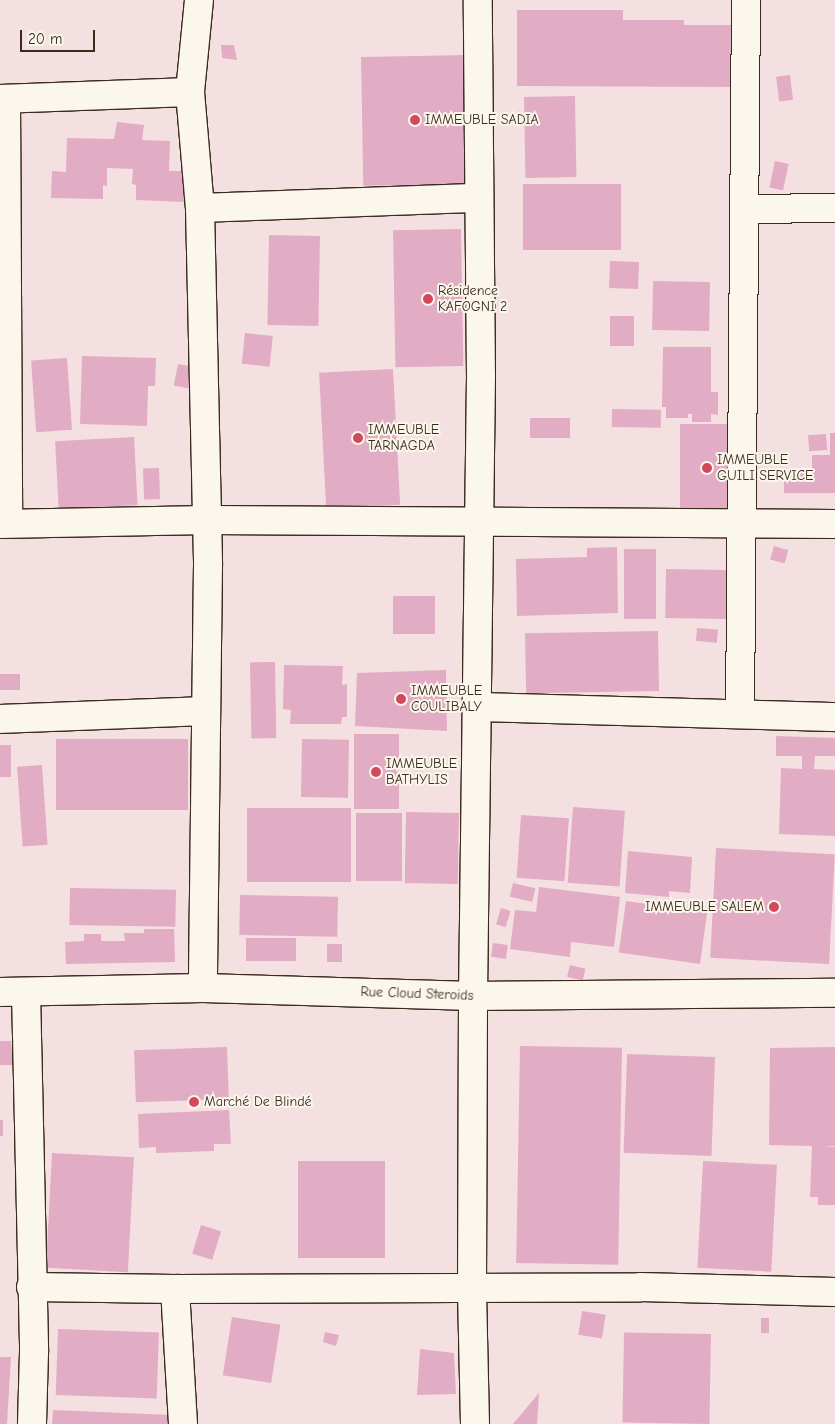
<!DOCTYPE html>
<meta charset="utf-8">
<style>
body{margin:0}
#map{position:relative;width:835px;height:1424px;overflow:hidden;background:#f4e0e0;font-family:"Comic Neue",sans-serif}
div>[style]{position:absolute}
.building>*{inset:0;background:#e2acc5;transform-origin:0 0}
.roads{filter:drop-shadow(1px 0 #3b2a1e) drop-shadow(-1px 0 #3b2a1e) drop-shadow(0 1px #3b2a1e) drop-shadow(0 -1px #3b2a1e)}
.minor>*{height:28px;margin:-14px;padding:0 14px;transform-origin:14px;border-radius:14px;background:#fbf7ec}
.dots>*{width:14px;height:14px;translate:-50% -50%;box-sizing:border-box;border:2px solid #fbf7ec;border-radius:50%}
span{translate:-50% -50%;white-space:nowrap;text-align:center;line-height:1.15;-webkit-text-stroke:4px #fbf7ec;paint-order:stroke}
.poi-label{font-size:14px;color:#3b2a1e}
.left{translate:0 -50%;text-align:left}
.right{translate:-100% -50%;text-align:right}
.street-label{font-size:14px;color:#3b2a1e}
.scale{position:absolute;left:20px;top:30px;width:75px;height:22px;box-sizing:border-box;border:2px solid #3b2a1e;border-top:0;padding-left:6px;font-size:15px;line-height:18px;white-space:nowrap;color:#3b2a1e;-webkit-text-stroke:4px #fbf7ec;paint-order:stroke}
</style>
<div id="map">
<div class="building">
<i style="clip-path:polygon(517px 10px,623px 10px,623px 20px,684px 20px,684px 25px,732px 25px,732px 87px,517px 86px)"></i>
<i style="clip-path:polygon(221px 45px,234px 45px,237px 60px,222px 58px)"></i>
<i style="left:469px;top:55px;width:129px;height:108px;rotate:89deg"></i>
<i style="left:790px;top:75px;width:25px;height:14px;rotate:83deg"></i>
<i style="left:575px;top:96px;width:81px;height:51px;rotate:89deg"></i>
<i style="clip-path:polygon(117px 122px,144px 125px,142px 140px,170px 141px,169px 171px,187px 171px,186px 202px,136px 200px,136px 185px,132px 184px,133px 169px,107px 168px,107px 186px,103px 185px,103px 199px,51px 198px,52px 171px,66px 172px,67px 138px,114px 139px)"></i>
<i style="left:775px;top:161px;width:14px;height:27px;rotate:12deg"></i>
<i style="left:621px;top:184px;width:66px;height:98px;rotate:90deg"></i>
<i style="left:461px;top:229px;width:137px;height:68px;rotate:89deg"></i>
<i style="left:269px;top:235px;width:51px;height:90px;rotate:1deg"></i>
<i style="left:610px;top:261px;width:29px;height:27px;rotate:2deg"></i>
<i style="left:653px;top:281px;width:57px;height:49px;rotate:1deg"></i>
<i style="left:610px;top:316px;width:24px;height:30px"></i>
<i style="left:245px;top:333px;width:28px;height:31px;rotate:6deg"></i>
<i style="clip-path:polygon(663px 347px,711px 347px,711px 392px,718px 392px,718px 415px,711px 414px,711px 422px,692px 422px,692px 414px,688px 414px,688px 418px,666px 418px,666px 407px,662px 407px)"></i>
<i style="clip-path:polygon(82px 356px,156px 358px,155px 386px,148px 386px,147px 426px,80px 424px)"></i>
<i style="left:67px;top:358px;width:72px;height:36px;rotate:86deg"></i>
<i style="left:178px;top:364px;width:15px;height:22px;rotate:11deg"></i>
<i style="left:393px;top:369px;width:136px;height:74px;rotate:87deg"></i>
<i style="left:612px;top:409px;width:49px;height:18px;rotate:1deg"></i>
<i style="left:570px;top:418px;width:20px;height:40px;rotate:90deg"></i>
<i style="left:680px;top:424px;width:54px;height:87px"></i>
<i style="clip-path:polygon(830px 433px,835px 433px,835px 493px,784px 493px,784px 472px,812px 472px,812px 455px,830px 455px)"></i>
<i style="left:826px;top:434px;width:16px;height:18px;rotate:86deg"></i>
<i style="left:134px;top:437px;width:68px;height:79px;rotate:87deg"></i>
<i style="left:159px;top:468px;width:31px;height:16px;rotate:88deg"></i>
<i style="left:774px;top:546px;width:15px;height:14px;rotate:16deg"></i>
<i style="clip-path:polygon(617px 547px,618px 613px,517px 616px,516px 559px,587px 557px,587px 548px)"></i>
<i style="left:624px;top:549px;width:32px;height:70px"></i>
<i style="left:666px;top:569px;width:61px;height:49px;rotate:1deg"></i>
<i style="left:393px;top:596px;width:42px;height:38px"></i>
<i style="left:697px;top:628px;width:21px;height:13px;rotate:5deg"></i>
<i style="left:658px;top:631px;width:60px;height:133px;rotate:89deg"></i>
<i style="left:275px;top:662px;width:76px;height:25px;rotate:89deg"></i>
<i style="clip-path:polygon(284px 665px,343px 666px,342px 685px,347px 684px,347px 717px,342px 717px,341px 724px,290px 724px,291px 710px,283px 709px)"></i>
<i style="clip-path:polygon(446px 670px,447px 731px,355px 726px,357px 673px)"></i>
<i style="left:0;top:674px;width:20px;height:16px"></i>
<i style="left:354px;top:734px;width:45px;height:75px"></i>
<i style="clip-path:polygon(776px 736px,835px 738px,835px 756px,815px 756px,814px 769px,835px 770px,835px 836px,779px 834px,781px 768px,802px 769px,802px 756px,776px 756px)"></i>
<i style="left:56px;top:739px;width:132px;height:71px"></i>
<i style="left:302px;top:739px;width:47px;height:58px;rotate:1deg"></i>
<i style="left:0;top:745px;width:11px;height:32px"></i>
<i style="left:42px;top:765px;width:80px;height:25px;rotate:86deg"></i>
<i style="left:573px;top:807px;width:52px;height:76px;rotate:4deg"></i>
<i style="left:247px;top:808px;width:104px;height:74px"></i>
<i style="left:406px;top:812px;width:53px;height:71px;rotate:1deg"></i>
<i style="left:356px;top:813px;width:46px;height:68px"></i>
<i style="left:521px;top:815px;width:48px;height:63px;rotate:4deg"></i>
<i style="left:716px;top:848px;width:119px;height:110px;rotate:3deg"></i>
<i style="clip-path:polygon(628px 851px,692px 857px,690px 893px,669px 891px,669px 897px,625px 893px)"></i>
<i style="left:513px;top:883px;width:23px;height:14px;rotate:13deg"></i>
<i style="clip-path:polygon(539px 887px,620px 897px,614px 947px,571px 942px,570px 957px,510px 949px,515px 910px,536px 912px)"></i>
<i style="left:70px;top:888px;width:106px;height:37px;rotate:1deg"></i>
<i style="left:240px;top:895px;width:98px;height:40px;rotate:1deg"></i>
<i style="left:626px;top:901px;width:82px;height:52px;rotate:8deg"></i>
<i style="left:501px;top:908px;width:10px;height:17px;rotate:17deg"></i>
<i style="clip-path:polygon(144px 929px,174px 929px,175px 962px,66px 964px,65px 942px,84px 941px,84px 934px,101px 934px,101px 941px,125px 941px,124px 933px,144px 933px)"></i>
<i style="left:246px;top:938px;width:50px;height:23px"></i>
<i style="left:493px;top:943px;width:15px;height:14px;rotate:8deg"></i>
<i style="left:327px;top:944px;width:15px;height:18px"></i>
<i style="left:570px;top:965px;width:16px;height:12px;rotate:14deg"></i>
<i style="clip-path:polygon(0 1041px,11px 1041px,13px 1065px,0 1065px)"></i>
<i style="left:520px;top:1046px;width:102px;height:217px;rotate:1deg"></i>
<i style="left:227px;top:1047px;width:52px;height:93px;rotate:88deg"></i>
<i style="clip-path:polygon(835px 1047px,835px 1146px,823px 1147px,835px 1147px,835px 1205px,818px 1205px,818px 1197px,810px 1197px,812px 1146px,769px 1145px,770px 1048px)"></i>
<i style="left:715px;top:1057px;width:99px;height:88px;rotate:92deg"></i>
<i style="clip-path:polygon(229px 1110px,231px 1144px,214px 1144px,214px 1151px,156px 1153px,156px 1147px,139px 1148px,138px 1114px)"></i>
<i style="left:0;top:1120px;width:3px;height:16px"></i>
<i style="left:52px;top:1153px;width:82px;height:115px;rotate:3deg"></i>
<i style="left:298px;top:1161px;width:87px;height:97px"></i>
<i style="left:703px;top:1161px;width:74px;height:107px;rotate:3deg"></i>
<i style="left:201px;top:1225px;width:21px;height:30px;rotate:17deg"></i>
<i style="left:582px;top:1311px;width:24px;height:24px;rotate:9deg"></i>
<i style="left:232px;top:1317px;width:49px;height:59px;rotate:9deg"></i>
<i style="left:761px;top:1318px;width:8px;height:15px"></i>
<i style="left:58px;top:1329px;width:101px;height:66px;rotate:2deg"></i>
<i style="clip-path:polygon(325px 1332px,339px 1335px,336px 1346px,323px 1342px)"></i>
<i style="left:711px;top:1334px;width:90px;height:87px;rotate:91deg"></i>
<i style="clip-path:polygon(420px 1349px,454px 1353px,456px 1394px,417px 1395px)"></i>
<i style="clip-path:polygon(0 1357px,11px 1357px,7px 1424px,0 1424px)"></i>
<i style="clip-path:polygon(539px 1393px,537px 1424px,513px 1424px)"></i>
<i style="clip-path:polygon(53px 1410px,171px 1415px,171px 1424px,52px 1424px)"></i>
</div>
<div class="roads">
<div class="minor">
<i style="left:199px;top:0;width:92px;rotate:95.6deg"></i>
<i style="left:190px;top:92px;width:116px;rotate:85.1deg"></i>
<i style="left:200px;top:208px;width:357px;rotate:88.7deg"></i>
<i style="left:208px;top:565px;width:423px;rotate:90.7deg"></i>
<i style="left:0;top:99px;width:190px;rotate:-2.1deg"></i>
<i style="left:6px;top:99px;width:424px;rotate:89.7deg"></i>
<i style="left:200px;top:208px;width:279px;rotate:-2.1deg"></i>
<i style="left:744px;top:209px;width:91px;rotate:-0.6deg"></i>
<i style="left:0;top:524px;width:207px;rotate:-1.1deg"></i>
<i style="left:207px;top:520px;width:628px;rotate:0.36deg"></i>
<i style="left:476px;top:707px;width:359px;rotate:1.6deg"></i>
<i style="left:740px;top:714px;width:714px;rotate:-89.52deg"></i>
<i style="left:0;top:719px;width:205px;rotate:-2.2deg"></i>
<i style="left:0;top:992px;width:203px;rotate:-1.1deg"></i>
<i style="left:203px;top:988px;width:270px;rotate:1.7deg"></i>
<i style="left:473px;top:996px;width:362px;rotate:-0.5deg"></i>
<i style="left:26px;top:992px;width:360px;rotate:88.7deg"></i>
<i style="left:34px;top:1352px;width:72px;rotate:91.6deg"></i>
<i style="left:31px;top:1287px;width:144px;rotate:0.8deg"></i>
<i style="left:175px;top:1289px;width:465px;rotate:-0.2deg"></i>
<i style="left:640px;top:1287px;width:195px;rotate:1.5deg"></i>
<i style="left:175px;top:1289px;width:135px;rotate:86.6deg"></i>
<i style="left:475px;top:1424px;width:137px;rotate:-91.3deg"></i>
<i style="left:472px;top:1287px;width:291px;rotate:-89.8deg"></i>
<i style="left:473px;top:996px;width:619px;rotate:-89.26deg"></i>
<i style="left:481px;top:377px;width:377px;rotate:-90.5deg"></i>
</div>
</div>
<div class="dots">
<i style="left:415px;top:120px;background:#d1495b"></i>
<i style="left:428px;top:299px;background:#d1495b"></i>
<i style="left:358px;top:438px;background:#d1495b"></i>
<i style="left:707px;top:468px;background:#d1495b"></i>
<i style="left:401px;top:699px;background:#d1495b"></i>
<i style="left:376px;top:772px;background:#d1495b"></i>
<i style="left:774px;top:907px;background:#d1495b"></i>
<i style="left:194px;top:1102px;background:#d1495b"></i>
</div>
<div class="poi-label">
<span class="left" style="left:425px;top:120px">IMMEUBLE SADIA</span>
<span class="left" style="left:438px;top:299px">Résidence<br>KAFOGNI 2</span>
<span class="left" style="left:368px;top:438px">IMMEUBLE<br>TARNAGDA</span>
<span class="left" style="left:717px;top:468px">IMMEUBLE<br>GUILI SERVICE</span>
<span class="left" style="left:411px;top:699px">IMMEUBLE<br>COULIBALY</span>
<span class="left" style="left:386px;top:772px">IMMEUBLE<br>BATHYLIS</span>
<span class="right" style="left:764px;top:907px">IMMEUBLE SALEM</span>
<span class="left" style="left:204px;top:1102px">Marché De Blindé</span>
</div>
<div class="street-label">
<span style="left:417px;top:994px;rotate:2deg">Rue Cloud Steroids</span>
</div>
<div class="scale">20 m</div>
</div>
